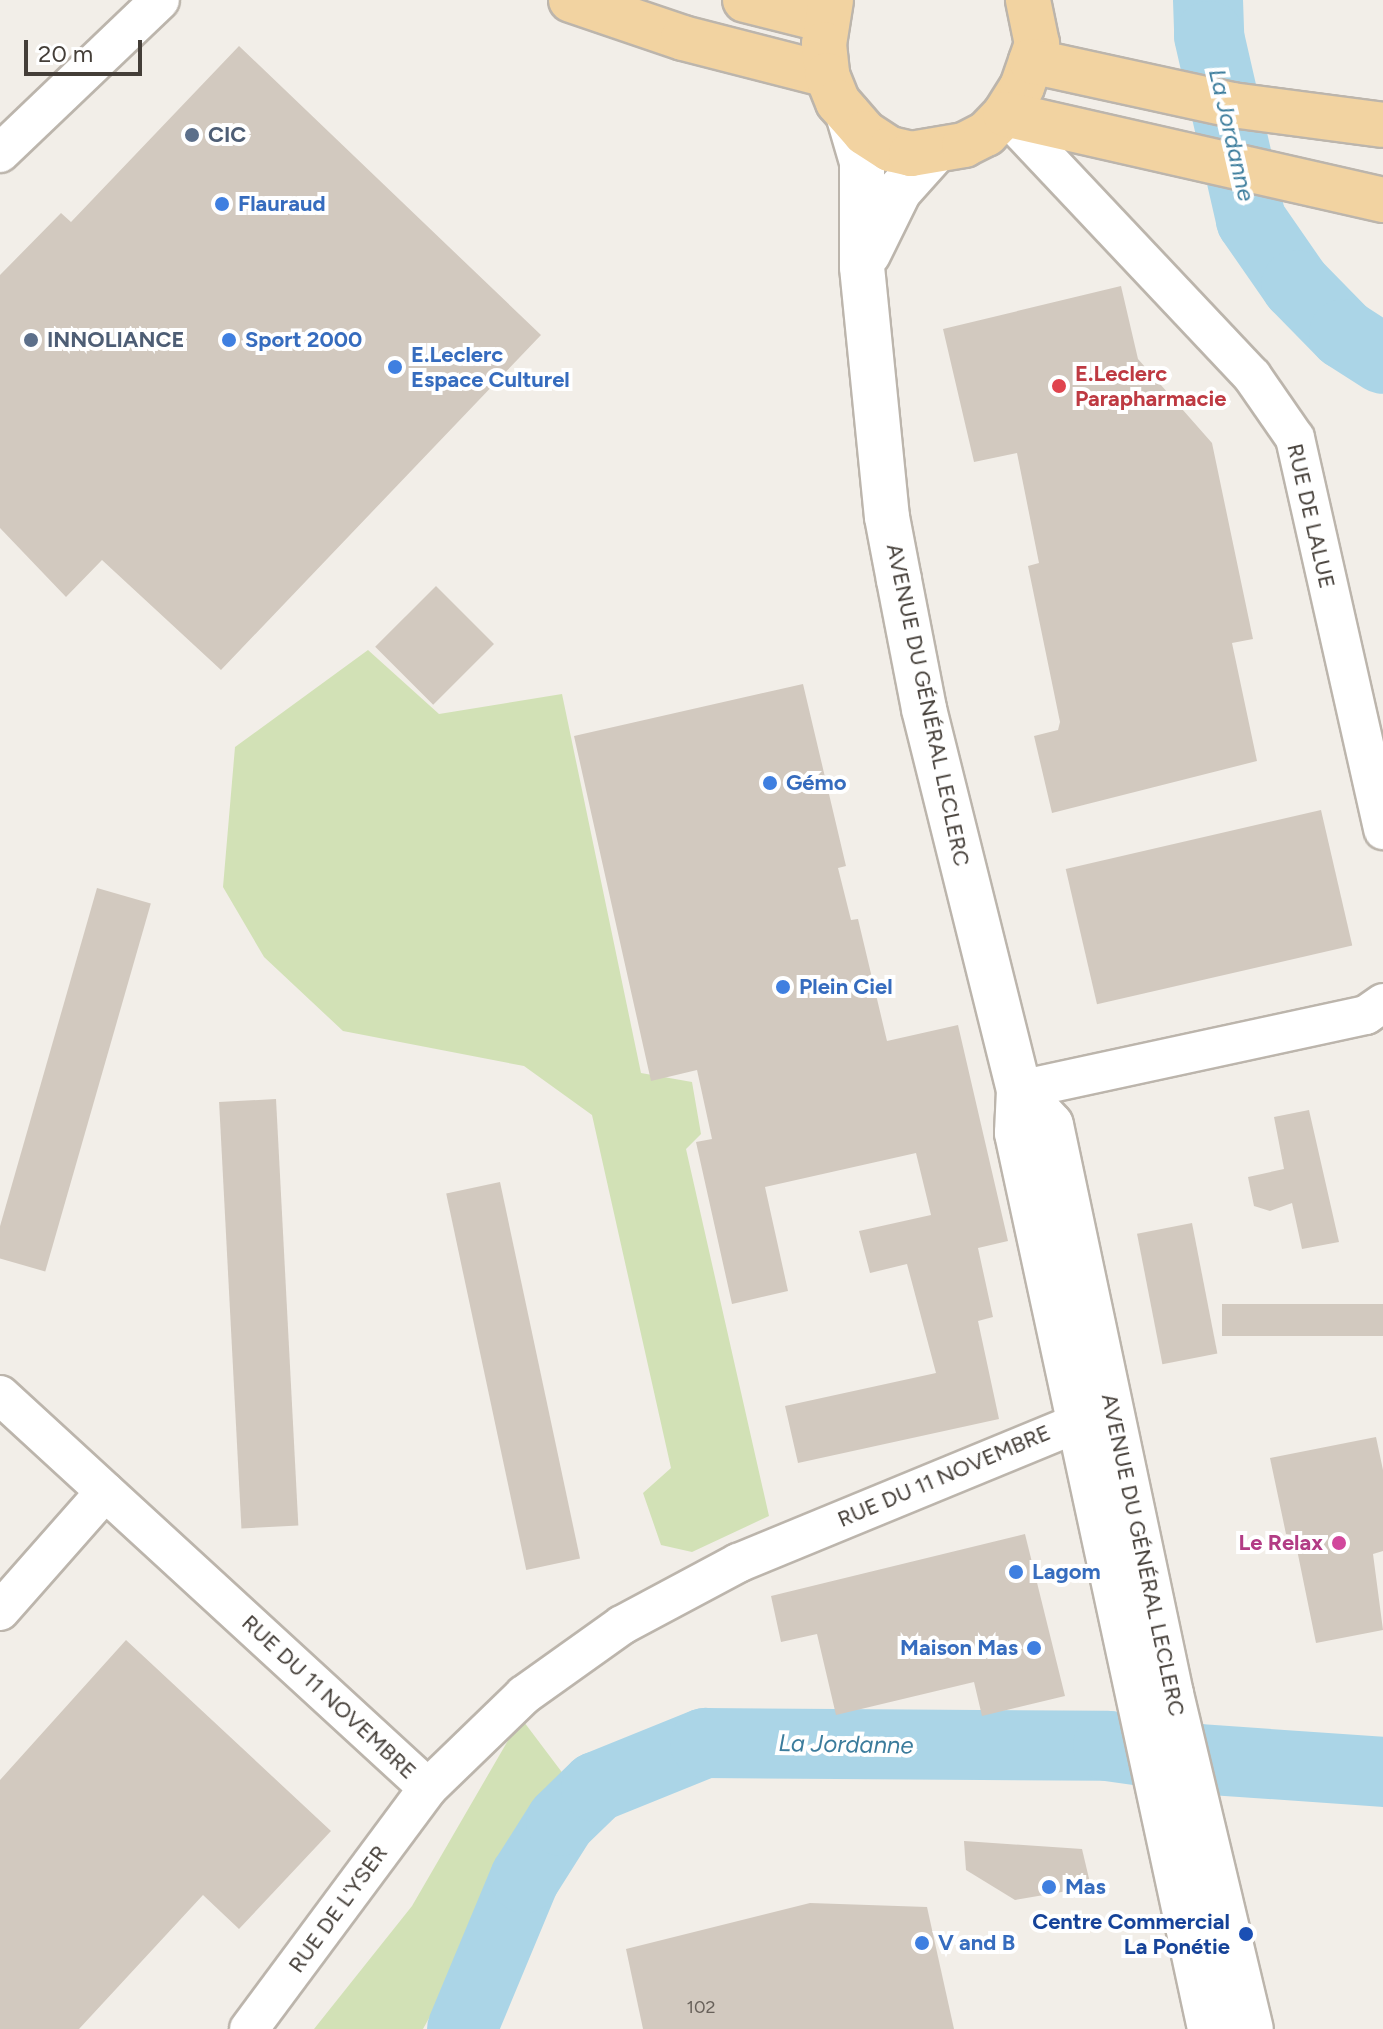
<!DOCTYPE html>
<meta charset="utf-8">
<style>
body{margin:0}
#map{position:relative;width:1383px;height:2029px;overflow:hidden;background:#f2eee8;font-family:Figtree,sans-serif}
div>[style]{position:absolute}
.green>*{inset:0;background:#d2e1b6}
.river>*{height:70px;margin:-35px;padding:0 35px;transform-origin:35px;border-radius:35px;background:#abd5e7}
.building>*{inset:0;background:#d2c9bf;transform-origin:0 0}
.roads{filter:drop-shadow(2px 0 #bcb5ac) drop-shadow(-2px 0 #bcb5ac) drop-shadow(0 2px #bcb5ac) drop-shadow(0 -2px #bcb5ac)}
.minor>*{height:38px;margin:-19px;padding:0 19px;transform-origin:19px;border-radius:19px;background:#fff}
.tertiary>*{height:44px;margin:-22px;padding:0 22px;transform-origin:22px;border-radius:22px;background:#fff}
.primary>*{height:44px;margin:-22px;padding:0 22px;transform-origin:22px;border-radius:22px;background:#f2d3a1}
.dots>*{width:22px;height:22px;translate:-50% -50%;box-sizing:border-box;border:4px solid #fff;border-radius:50%}
span{translate:-50% -50%;white-space:nowrap;text-align:center;line-height:1.15;-webkit-text-stroke:8px #fff;paint-order:stroke}
.number-label{font-size:18px;color:#68615a}
.number-label span{-webkit-text-stroke-width:0}
.service-label{font-size:22px;color:#4e5e75;font-weight:700}
.left{translate:0 -50%;text-align:left}
.shop-label{font-size:22px;color:#366cbe;font-weight:700}
.right{translate:-100% -50%;text-align:right}
.health-label{font-size:22px;color:#be3a42;font-weight:700}
.street-label{font-size:22px;color:#443e38}
.hotel-label{font-size:22px;color:#b23c85;font-weight:700}
.transit-label{font-size:22px;color:#164399;font-weight:700}
.water-label{font-size:24px;color:#3b7c9c;font-style:italic}
.scale{position:absolute;left:24px;top:40px;width:118px;height:36px;box-sizing:border-box;border:4px solid #443e38;border-top:0;padding-left:10px;font-size:24px;line-height:28px;white-space:nowrap;color:#443e38;-webkit-text-stroke:6px #fff;paint-order:stroke}
</style>
<div id="map">
<div class="green">
<i style="clip-path:polygon(368px 650px,439px 714px,562px 694px,641px 1073px,692px 1082px,701px 1134px,686px 1149px,769px 1516px,692px 1552px,661px 1545px,643px 1493px,671px 1468px,592px 1115px,524px 1066px,343px 1031px,264px 957px,223px 887px,235px 747px)"></i>
<i style="clip-path:polygon(521px 1718px,564px 1775px,423px 2029px,314px 2029px,412px 1906px)"></i>
</div>
<div class="river">
<i style="left:1208px;top:0;width:36px;rotate:88deg"></i>
<i style="left:1209px;top:36px;width:189px;rotate:77.1deg"></i>
<i style="left:1251px;top:220px;width:79px;rotate:55.3deg"></i>
<i style="left:1296px;top:285px;width:69px;rotate:45.6deg"></i>
<i style="left:1344px;top:334px;width:46px;rotate:32.7deg"></i>
<i style="left:462px;top:2029px;width:164px;rotate:-67.4deg"></i>
<i style="left:525px;top:1878px;width:67px;rotate:-57.7deg"></i>
<i style="left:561px;top:1821px;width:49px;rotate:-44.2deg"></i>
<i style="left:596px;top:1787px;width:118px;rotate:-22deg"></i>
<i style="left:705px;top:1743px;width:403px;rotate:0.4deg"></i>
<i style="left:1108px;top:1746px;width:91px;rotate:8.2deg"></i>
<i style="left:1198px;top:1759px;width:185px;rotate:4deg"></i>
</div>
<div class="building">
<i style="clip-path:polygon(239px 46px,541px 335px,221px 670px,102px 560px,66px 597px,0 528px,0 275px,61px 213px,71px 222px)"></i>
<i style="clip-path:polygon(1121px 286px,1138px 359px,1212px 443px,1253px 639px,1232px 643px,1257px 761px,1052px 813px,1034px 736px,1058px 730px,1060px 722px,1028px 566px,1039px 563px,1017px 453px,974px 462px,943px 329px)"></i>
<i style="left:436px;top:586px;width:82px;height:86px;rotate:45deg"></i>
<i style="clip-path:polygon(803px 684px,846px 866px,838px 868px,851px 920px,858px 919px,887px 1041px,958px 1025px,1008px 1241px,978px 1248px,993px 1317px,978px 1321px,999px 1419px,798px 1463px,785px 1406px,936px 1373px,907px 1264px,870px 1273px,859px 1231px,931px 1215px,916px 1153px,765px 1187px,788px 1291px,732px 1304px,696px 1142px,712px 1139px,697px 1070px,651px 1081px,574px 736px)"></i>
<i style="left:1321px;top:810px;width:139px;height:262px;rotate:77deg"></i>
<i style="left:97px;top:888px;width:56px;height:383px;rotate:16deg"></i>
<i style="left:276px;top:1099px;width:427px;height:57px;rotate:87deg"></i>
<i style="clip-path:polygon(1309px 1110px,1339px 1242px,1302px 1249px,1292px 1203px,1270px 1211px,1254px 1206px,1248px 1177px,1284px 1169px,1274px 1117px)"></i>
<i style="left:500px;top:1182px;width:385px;height:55px;rotate:78deg"></i>
<i style="left:1192px;top:1223px;width:133px;height:56px;rotate:79deg"></i>
<i style="left:1383px;top:1304px;width:32px;height:161px;rotate:90deg"></i>
<i style="clip-path:polygon(1376px 1437px,1383px 1470px,1383px 1551px,1373px 1554px,1383px 1630px,1316px 1643px,1294px 1535px,1286px 1534px,1270px 1458px)"></i>
<i style="clip-path:polygon(1025px 1534px,1065px 1696px,982px 1716px,974px 1682px,836px 1715px,817px 1634px,781px 1642px,771px 1596px)"></i>
<i style="clip-path:polygon(126px 1640px,331px 1831px,239px 1929px,203px 1895px,79px 2029px,0 2029px,0 1780px)"></i>
<i style="clip-path:polygon(964px 1841px,1082px 1849px,1091px 1887px,1015px 1900px,966px 1870px)"></i>
<i style="clip-path:polygon(810px 1903px,927px 1907px,954px 2029px,643px 2029px,626px 1949px)"></i>
</div>
<div class="roads">
<div class="minor">
<i style="left:1005px;top:114px;width:360px;rotate:46.7deg"></i>
<i style="left:1252px;top:376px;width:75px;rotate:55.3deg"></i>
<i style="left:1295px;top:438px;width:402px;rotate:77.3deg"></i>
<i style="left:0;top:153px;width:221px;rotate:-43.7deg"></i>
<i style="left:1019px;top:1090px;width:355px;rotate:-12.2deg"></i>
<i style="left:1366px;top:1015px;width:21px;rotate:-35deg"></i>
<i style="left:0;top:1395px;width:581px;rotate:42.56deg"></i>
<i style="left:428px;top:1788px;width:134px;rotate:-44.1deg"></i>
<i style="left:524px;top:1695px;width:120px;rotate:-35.5deg"></i>
<i style="left:622px;top:1625px;width:132px;rotate:-28.1deg"></i>
<i style="left:738px;top:1563px;width:398px;rotate:-22.4deg"></i>
<i style="left:0;top:1611px;width:159px;rotate:-48.6deg"></i>
<i style="left:249px;top:2029px;width:300px;rotate:-53.4deg"></i>
</div>
<div class="tertiary">
<i style="left:848px;top:114px;width:50px;rotate:73.7deg"></i>
<i style="left:862px;top:162px;width:105px;rotate:90deg"></i>
<i style="left:862px;top:267px;width:251px;rotate:84.3deg"></i>
<i style="left:887px;top:517px;width:64px;rotate:79.2deg"></i>
<i style="left:899px;top:580px;width:131px;rotate:79deg"></i>
<i style="left:924px;top:709px;width:393px;rotate:76deg"></i>
<i style="left:1019px;top:1090px;width:43px;rotate:92.7deg"></i>
<i style="left:1017px;top:1133px;width:917px;rotate:77.84deg"></i>
<i style="left:868px;top:254px;width:70px;rotate:-63.8deg"></i>
<i style="left:899px;top:191px;width:52px;rotate:-48.1deg"></i>
<i style="left:1019px;top:1090px;width:47px;rotate:47.6deg"></i>
<i style="left:1051px;top:1125px;width:582px;rotate:78.09deg"></i>
<i style="left:1171px;top:1694px;width:344px;rotate:76.6deg"></i>
</div>
<div class="primary">
<i style="left:571px;top:0;width:118px;rotate:18.7deg"></i>
<i style="left:683px;top:38px;width:149px;rotate:14.4deg"></i>
<i style="left:745px;top:0;width:82px;rotate:14deg"></i>
<i style="left:831px;top:0;width:45px;rotate:99deg"></i>
<i style="left:824px;top:44px;width:31px;rotate:84deg"></i>
<i style="left:827px;top:75px;width:29px;rotate:68deg"></i>
<i style="left:838px;top:102px;width:41px;rotate:48.9deg"></i>
<i style="left:865px;top:133px;width:30px;rotate:33deg"></i>
<i style="left:890px;top:149px;width:22px;rotate:13deg"></i>
<i style="left:911px;top:154px;width:54px;rotate:-9.6deg"></i>
<i style="left:964px;top:145px;width:25px;rotate:-27deg"></i>
<i style="left:986px;top:134px;width:28px;rotate:-46deg"></i>
<i style="left:1005px;top:114px;width:32px;rotate:-58deg"></i>
<i style="left:1022px;top:87px;width:46px;rotate:-70.8deg"></i>
<i style="left:1037px;top:44px;width:45px;rotate:-101.6deg"></i>
<i style="left:1031px;top:61px;width:206px;rotate:12.3deg"></i>
<i style="left:1232px;top:105px;width:152px;rotate:7.5deg"></i>
<i style="left:1005px;top:114px;width:388px;rotate:12.8deg"></i>
</div>
</div>
<div class="dots">
<i style="left:192px;top:135px;background:#5c6f8a"></i>
<i style="left:222px;top:204px;background:#3f7fe0"></i>
<i style="left:31px;top:340px;background:#5c6f8a"></i>
<i style="left:229px;top:340px;background:#3f7fe0"></i>
<i style="left:395px;top:367px;background:#3f7fe0"></i>
<i style="left:1059px;top:386px;background:#e0444e"></i>
<i style="left:770px;top:783px;background:#3f7fe0"></i>
<i style="left:783px;top:987px;background:#3f7fe0"></i>
<i style="left:1339px;top:1543px;background:#d1479c"></i>
<i style="left:1016px;top:1572px;background:#3f7fe0"></i>
<i style="left:1034px;top:1648px;background:#3f7fe0"></i>
<i style="left:1049px;top:1887px;background:#3f7fe0"></i>
<i style="left:1246px;top:1934px;background:#1a4fb4"></i>
<i style="left:922px;top:1943px;background:#3f7fe0"></i>
</div>
<div class="number-label">
<span style="left:701px;top:2007px">102</span>
</div>
<div class="service-label">
<span class="left" style="left:208px;top:135px">CIC</span>
<span class="left" style="left:47px;top:340px">INNOLIANCE</span>
</div>
<div class="shop-label">
<span class="left" style="left:238px;top:204px">Flauraud</span>
<span class="left" style="left:245px;top:340px">Sport 2000</span>
<span class="left" style="left:411px;top:367px">E.Leclerc<br>Espace Culturel</span>
<span class="left" style="left:786px;top:783px">Gémo</span>
<span class="left" style="left:799px;top:987px">Plein Ciel</span>
<span class="left" style="left:1032px;top:1572px">Lagom</span>
<span class="right" style="left:1018px;top:1648px">Maison Mas</span>
<span class="left" style="left:1065px;top:1887px">Mas</span>
<span class="left" style="left:938px;top:1943px">V and B</span>
</div>
<div class="health-label">
<span class="left" style="left:1075px;top:386px">E.Leclerc<br>Parapharmacie</span>
</div>
<div class="street-label">
<span style="left:1311px;top:516px;rotate:77deg">RUE DE LALUE</span>
<span style="left:928px;top:705px;rotate:78deg">AVENUE DU GÉNÉRAL LECLERC</span>
<span style="left:944px;top:1476px;rotate:-23deg">RUE DU 11 NOVEMBRE</span>
<span style="left:1143px;top:1555px;rotate:78deg">AVENUE DU GÉNÉRAL LECLERC</span>
<span style="left:329px;top:1697px;rotate:43deg">RUE DU 11 NOVEMBRE</span>
<span style="left:338px;top:1909px;rotate:-54deg">RUE DE L'YSER</span>
</div>
<div class="hotel-label">
<span class="right" style="left:1323px;top:1543px">Le Relax</span>
</div>
<div class="transit-label">
<span class="right" style="left:1230px;top:1934px">Centre Commercial<br>La Ponétie</span>
</div>
<div class="water-label">
<span style="left:1232px;top:135px;rotate:77deg">La Jordanne</span>
<span style="left:846px;top:1744px;rotate:1deg">La Jordanne</span>
</div>
<div class="scale">20 m</div>
</div>
